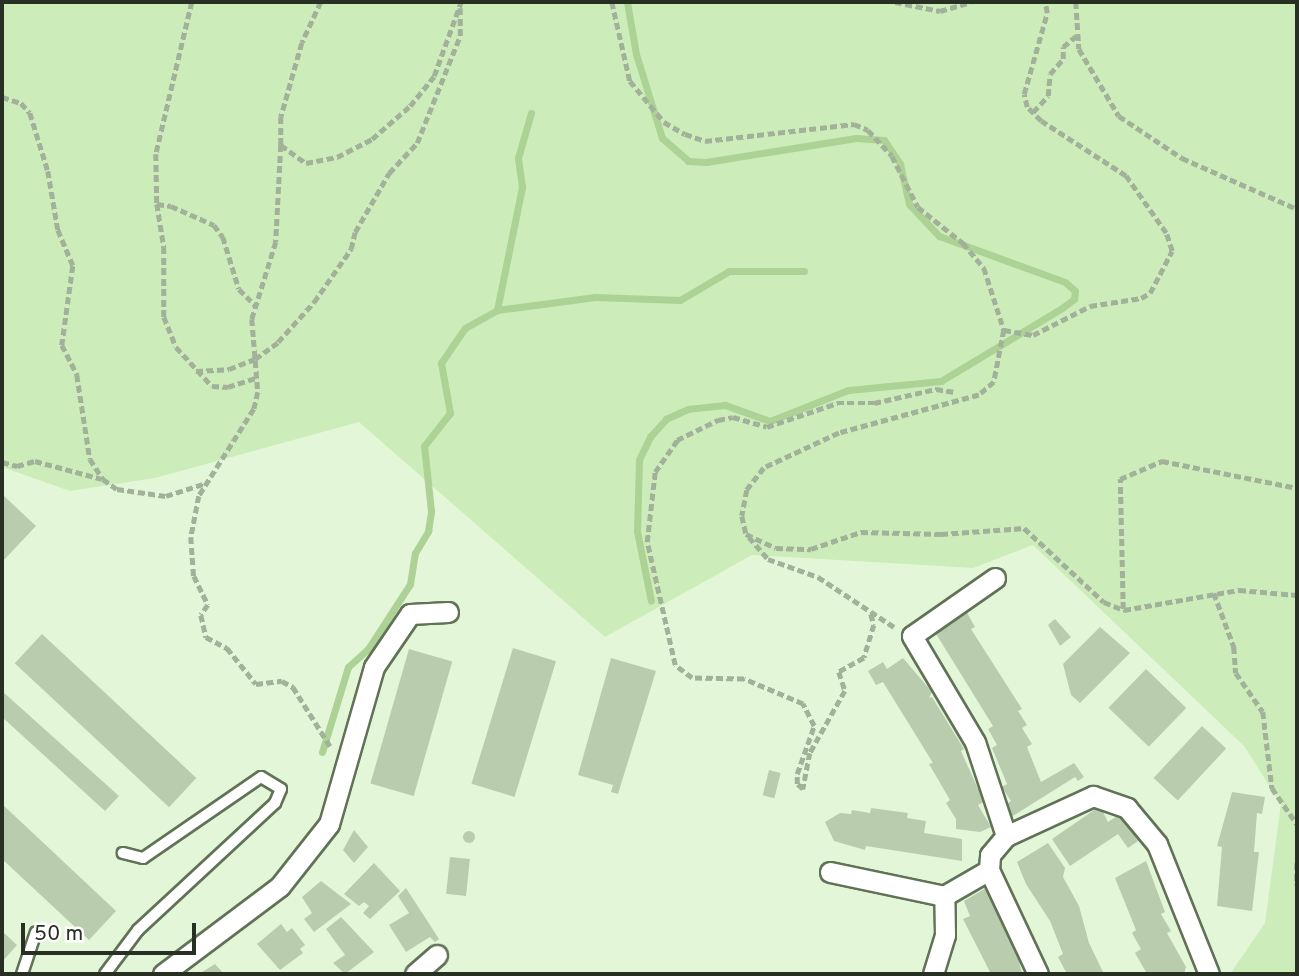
<!DOCTYPE html>
<style>
body{margin:0}
#map{position:relative;width:1299px;height:976px;overflow:hidden;background:#e3f7d8;font-family:Overpass,sans-serif}
div>[style]{position:absolute}
.green>*{inset:0;background:#ccecb9}
.stream>*{height:7px;margin:-3.5px;padding:0 3.5px;transform-origin:3.5px;border-radius:3.5px;background:#add295}
.building>*{inset:0;background:#baccae;transform-origin:0 0}
.round{border-radius:50%}
.path>*{height:4.5px;margin-top:-2.25px;transform-origin:0;background:repeating-linear-gradient(90deg,#a2b199 0 7px,transparent 0 10.5px)}
.roads{filter:drop-shadow(2px 0 #617257) drop-shadow(-2px 0 #617257) drop-shadow(0 2px #617257) drop-shadow(0 -2px #617257)}
.lane>*{height:10px;margin:-5px;padding:0 5px;transform-origin:5px;border-radius:5px;background:#fff}
.street>*{height:19px;margin:-9.5px;padding:0 9.5px;transform-origin:9.5px;border-radius:9.5px;background:#fff}
span{translate:-50% -50%;white-space:nowrap;text-align:center;line-height:1.15;-webkit-text-stroke:5px #fff;paint-order:stroke}
.frame{position:absolute;inset:0;border:4px solid #282f23;pointer-events:none}
.scale{position:absolute;left:21px;top:923px;width:175px;height:32px;box-sizing:border-box;border:4px solid #282f23;border-top:0;padding-left:9px;font-size:21px;line-height:24px;white-space:nowrap;color:#282f23;-webkit-text-stroke:5px #fff;paint-order:stroke}
</style>
<div id="map">
<div class="green">
<i style="clip-path:polygon(2px 2px,1297px 2px,1297px 974px,1230px 974px,1265px 923px,1281px 804px,1244px 746px,1033px 545px,973px 568px,752px 555px,605px 637px,359px 422px,155px 478px,70px 491px,2px 467px)"></i>
</div>
<div class="stream">
<i style="left:627px;top:2px;width:53px;rotate:80.2deg"></i>
<i style="left:636px;top:54px;width:88px;rotate:72.8deg"></i>
<i style="left:662px;top:138px;width:35px;rotate:41deg"></i>
<i style="left:688px;top:161px;width:18px;rotate:3deg"></i>
<i style="left:706px;top:162px;width:152px;rotate:-9.1deg"></i>
<i style="left:856px;top:138px;width:28px;rotate:4deg"></i>
<i style="left:884px;top:140px;width:29px;rotate:56deg"></i>
<i style="left:900px;top:164px;width:41px;rotate:77.3deg"></i>
<i style="left:909px;top:204px;width:44px;rotate:46.8deg"></i>
<i style="left:939px;top:236px;width:134px;rotate:20.1deg"></i>
<i style="left:1065px;top:282px;width:13px;rotate:42deg"></i>
<i style="left:1075px;top:291px;width:8px;rotate:97deg"></i>
<i style="left:1074px;top:299px;width:15px;rotate:143deg"></i>
<i style="left:1062px;top:308px;width:141px;rotate:148.9deg"></i>
<i style="left:941px;top:381px;width:93px;rotate:174.5deg"></i>
<i style="left:848px;top:390px;width:84px;rotate:158.3deg"></i>
<i style="left:770px;top:421px;width:48px;rotate:-160.4deg"></i>
<i style="left:725px;top:405px;width:37px;rotate:174deg"></i>
<i style="left:688px;top:409px;width:24px;rotate:156deg"></i>
<i style="left:666px;top:419px;width:24px;rotate:132deg"></i>
<i style="left:650px;top:437px;width:25px;rotate:116deg"></i>
<i style="left:639px;top:460px;width:71px;rotate:91.6deg"></i>
<i style="left:637px;top:531px;width:71px;rotate:78.7deg"></i>
<i style="left:497px;top:310px;width:99px;rotate:-7.6deg"></i>
<i style="left:595px;top:297px;width:85px;rotate:2deg"></i>
<i style="left:680px;top:300px;width:57px;rotate:-30.6deg"></i>
<i style="left:729px;top:271px;width:75px"></i>
<i style="left:322px;top:752px;width:89px;rotate:-73deg"></i>
<i style="left:348px;top:667px;width:27px;rotate:-42deg"></i>
<i style="left:368px;top:649px;width:77px;rotate:-57.1deg"></i>
<i style="left:410px;top:584px;width:31px;rotate:-81deg"></i>
<i style="left:415px;top:553px;width:26px;rotate:-59deg"></i>
<i style="left:428px;top:531px;width:20px;rotate:-81deg"></i>
<i style="left:431px;top:511px;width:65px;rotate:-96.1deg"></i>
<i style="left:424px;top:446px;width:42px;rotate:-51.8deg"></i>
<i style="left:450px;top:413px;width:51px;rotate:-100.2deg"></i>
<i style="left:441px;top:363px;width:42px;rotate:-55.6deg"></i>
<i style="left:465px;top:328px;width:37px;rotate:-29deg"></i>
<i style="left:497px;top:310px;width:126px;rotate:-78.5deg"></i>
<i style="left:522px;top:187px;width:29px;rotate:-98deg"></i>
<i style="left:518px;top:158px;width:47px;rotate:-73.9deg"></i>
</div>
<div class="building">
<i style="clip-path:polygon(4px 496px,36px 526px,2px 562px,2px 499px)"></i>
<i style="clip-path:polygon(965px 609px,975px 627px,971px 629px,1022px 709px,1018px 711px,1027px 725px,1022px 728px,1032px 744px,1027px 747px,1041px 782px,1074px 763px,1084px 777px,1078px 781px,1075px 777px,1011px 817px,1004px 806px,1011px 801px,1002px 787px,1007px 784px,992px 748px,997px 745px,988px 729px,993px 726px,933px 629px)"></i>
<i style="clip-path:polygon(1055px 619px,1071px 637px,1060px 646px,1048px 625px)"></i>
<i style="clip-path:polygon(1100px 627px,1130px 653px,1080px 703px,1071px 695px,1063px 664px)"></i>
<i style="left:42px;top:634px;width:211px;height:40px;rotate:43deg"></i>
<i style="left:513px;top:648px;width:45px;height:142px;rotate:17deg"></i>
<i style="left:409px;top:649px;width:45px;height:140px;rotate:16deg"></i>
<i style="clip-path:polygon(611px 658px,656px 671px,618px 794px,611px 792px,613px 785px,578px 775px)"></i>
<i style="clip-path:polygon(903px 658px,932px 692px,929px 698px,932px 697px,964px 749px,961px 751px,984px 802px,978px 805px,991px 827px,980px 832px,956px 829px,956px 819px,946px 803px,950px 800px,929px 764px,933px 763px,883px 682px,876px 685px,868px 671px,883px 662px,887px 669px)"></i>
<i style="left:1146px;top:669px;width:56px;height:54px;rotate:44deg"></i>
<i style="clip-path:polygon(2px 691px,119px 796px,105px 811px,2px 717px)"></i>
<i style="left:1202px;top:726px;width:33px;height:71px;rotate:43deg"></i>
<i style="left:769px;top:770px;width:12px;height:26px;rotate:14deg"></i>
<i style="clip-path:polygon(1232px 792px,1265px 797px,1262px 814px,1257px 813px,1254px 852px,1259px 852px,1252px 911px,1217px 906px,1222px 847px,1217px 846px)"></i>
<i style="clip-path:polygon(2px 804px,116px 911px,89px 940px,2px 859px)"></i>
<i style="clip-path:polygon(1100px 806px,1108px 822px,1120px 814px,1138px 841px,1128px 848px,1118px 834px,1070px 866px,1052px 839px)"></i>
<i style="clip-path:polygon(871px 808px,908px 813px,907px 818px,926px 821px,924px 833px,962px 839px,962px 861px,866px 846px,865px 850px,834px 841px,825px 822px,840px 813px,851px 814px,852px 810px,870px 813px)"></i>
<i style="clip-path:polygon(354px 830px,368px 847px,354px 863px,343px 850px)"></i>
<i class="round" style="left:463px;top:831px;width:12px;height:12px"></i>
<i style="clip-path:polygon(1048px 843px,1065px 868px,1063px 877px,1079px 906px,1089px 943px,1104px 974px,1067px 974px,1058px 957px,1063px 954px,1050px 921px,1026px 884px,1017px 862px)"></i>
<i style="left:450px;top:857px;width:20px;height:37px;rotate:6deg"></i>
<i style="clip-path:polygon(1146px 861px,1165px 912px,1161px 914px,1171px 931px,1167px 933px,1186px 967px,1184px 974px,1147px 974px,1135px 953px,1141px 949px,1132px 933px,1136px 930px,1115px 878px)"></i>
<i style="clip-path:polygon(374px 863px,400px 891px,370px 919px,363px 913px,369px 906px,364px 902px,359px 906px,344px 894px)"></i>
<i style="clip-path:polygon(321px 881px,351px 904px,314px 932px,304px 919px,312px 913px,302px 897px)"></i>
<i style="clip-path:polygon(406px 888px,439px 939px,435px 942px,430px 937px,406px 952px,389px 925px,409px 913px,398px 896px)"></i>
<i style="clip-path:polygon(986px 888px,992px 890px,1014px 940px,1022px 974px,991px 974px,963px 919px,970px 916px,964px 901px)"></i>
<i style="clip-path:polygon(341px 917px,374px 952px,345px 974px,333px 963px,345px 955px,326px 929px)"></i>
<i style="clip-path:polygon(281px 924px,287px 932px,292px 928px,305px 945px,300px 949px,303px 953px,280px 970px,257px 944px)"></i>
<i style="clip-path:polygon(2px 931px,17px 945px,2px 962px)"></i>
<i style="clip-path:polygon(215px 964px,224px 974px,199px 974px)"></i>
</div>
<div class="path">
<i style="left:192px;top:2px;width:156px;rotate:103.3deg"></i>
<i style="left:156px;top:154px;width:50px;rotate:88.9deg"></i>
<i style="left:157px;top:204px;width:44px;rotate:80.8deg"></i>
<i style="left:164px;top:247px;width:70px;rotate:90deg"></i>
<i style="left:164px;top:317px;width:32px;rotate:68deg"></i>
<i style="left:176px;top:347px;width:53px;rotate:47.3deg"></i>
<i style="left:212px;top:386px;width:16px;rotate:4deg"></i>
<i style="left:228px;top:387px;width:32px;rotate:-18deg"></i>
<i style="left:321px;top:2px;width:45px;rotate:114.9deg"></i>
<i style="left:302px;top:43px;width:77px;rotate:105.8deg"></i>
<i style="left:281px;top:117px;width:28px;rotate:90deg"></i>
<i style="left:281px;top:145px;width:31px;rotate:36deg"></i>
<i style="left:306px;top:163px;width:32px;rotate:-11deg"></i>
<i style="left:337px;top:157px;width:39px;rotate:-27deg"></i>
<i style="left:372px;top:139px;width:50px;rotate:-41deg"></i>
<i style="left:410px;top:106px;width:38px;rotate:-51deg"></i>
<i style="left:434px;top:76px;width:79px;rotate:-70deg"></i>
<i style="left:612px;top:2px;width:81px;rotate:77.2deg"></i>
<i style="left:630px;top:81px;width:53px;rotate:50.3deg"></i>
<i style="left:664px;top:122px;width:24px;rotate:30deg"></i>
<i style="left:685px;top:134px;width:21px;rotate:19deg"></i>
<i style="left:705px;top:141px;width:150px;rotate:-6.5deg"></i>
<i style="left:854px;top:124px;width:15px;rotate:23deg"></i>
<i style="left:868px;top:130px;width:35px;rotate:47deg"></i>
<i style="left:892px;top:156px;width:57px;rotate:63deg"></i>
<i style="left:918px;top:207px;width:58px;rotate:38.7deg"></i>
<i style="left:963px;top:243px;width:33px;rotate:50deg"></i>
<i style="left:984px;top:268px;width:65px;rotate:72.1deg"></i>
<i style="left:1004px;top:330px;width:53px;rotate:100.9deg"></i>
<i style="left:994px;top:382px;width:20px;rotate:139deg"></i>
<i style="left:979px;top:395px;width:145px;rotate:164.8deg"></i>
<i style="left:839px;top:433px;width:83px;rotate:155deg"></i>
<i style="left:764px;top:468px;width:28px;rotate:128deg"></i>
<i style="left:747px;top:490px;width:26px;rotate:101deg"></i>
<i style="left:742px;top:516px;width:18px;rotate:77deg"></i>
<i style="left:746px;top:534px;width:33px;rotate:25deg"></i>
<i style="left:776px;top:548px;width:35px;rotate:2deg"></i>
<i style="left:811px;top:549px;width:53px;rotate:-18.8deg"></i>
<i style="left:861px;top:532px;width:80px;rotate:1.4deg"></i>
<i style="left:941px;top:534px;width:83px;rotate:-4.1deg"></i>
<i style="left:1024px;top:528px;width:109px;rotate:42.8deg"></i>
<i style="left:1104px;top:602px;width:22px;rotate:22deg"></i>
<i style="left:1124px;top:610px;width:117px;rotate:-9.9deg"></i>
<i style="left:1239px;top:590px;width:58px;rotate:4.9deg"></i>
<i style="left:895px;top:2px;width:46px;rotate:11.3deg"></i>
<i style="left:940px;top:11px;width:32px;rotate:-16deg"></i>
<i style="left:1076px;top:2px;width:47px;rotate:86.3deg"></i>
<i style="left:1079px;top:49px;width:78px;rotate:59.2deg"></i>
<i style="left:1119px;top:116px;width:76px;rotate:33.7deg"></i>
<i style="left:1182px;top:158px;width:126px;rotate:23.9deg"></i>
<i style="left:2px;top:97px;width:20px;rotate:18deg"></i>
<i style="left:21px;top:103px;width:13px;rotate:48deg"></i>
<i style="left:30px;top:113px;width:61px;rotate:72.8deg"></i>
<i style="left:48px;top:171px;width:60px;rotate:80.4deg"></i>
<i style="left:58px;top:230px;width:39px;rotate:67deg"></i>
<i style="left:73px;top:266px;width:80px;rotate:97.9deg"></i>
<i style="left:62px;top:345px;width:34px;rotate:63deg"></i>
<i style="left:77px;top:375px;width:85px;rotate:81.2deg"></i>
<i style="left:90px;top:459px;width:24px;rotate:57deg"></i>
<i style="left:103px;top:479px;width:17px;rotate:36deg"></i>
<i style="left:117px;top:489px;width:49px;rotate:8.1deg"></i>
<i style="left:166px;top:496px;width:42px;rotate:-18deg"></i>
<i style="left:1033px;top:112px;width:22px;rotate:-47deg"></i>
<i style="left:1048px;top:96px;width:22px;rotate:-85deg"></i>
<i style="left:1050px;top:74px;width:20px;rotate:-49deg"></i>
<i style="left:1063px;top:59px;width:12px;rotate:-90deg"></i>
<i style="left:1063px;top:47px;width:17px;rotate:-40deg"></i>
<i style="left:281px;top:145px;width:97px;rotate:93deg"></i>
<i style="left:276px;top:242px;width:81px;rotate:107.3deg"></i>
<i style="left:252px;top:319px;width:73px;rotate:85.3deg"></i>
<i style="left:258px;top:392px;width:17px;rotate:103deg"></i>
<i style="left:254px;top:409px;width:103px;rotate:122.3deg"></i>
<i style="left:199px;top:496px;width:42px;rotate:101deg"></i>
<i style="left:191px;top:537px;width:39px;rotate:86deg"></i>
<i style="left:194px;top:576px;width:32px;rotate:64deg"></i>
<i style="left:208px;top:605px;width:12px;rotate:125deg"></i>
<i style="left:201px;top:615px;width:23px;rotate:77deg"></i>
<i style="left:206px;top:637px;width:24px;rotate:28deg"></i>
<i style="left:227px;top:648px;width:46px;rotate:51.1deg"></i>
<i style="left:256px;top:684px;width:26px;rotate:-7deg"></i>
<i style="left:282px;top:681px;width:13px;rotate:29deg"></i>
<i style="left:293px;top:687px;width:70px;rotate:57.9deg"></i>
<i style="left:157px;top:204px;width:14px;rotate:8deg"></i>
<i style="left:171px;top:206px;width:47px;rotate:23.8deg"></i>
<i style="left:214px;top:225px;width:15px;rotate:53deg"></i>
<i style="left:223px;top:237px;width:54px;rotate:72.9deg"></i>
<i style="left:239px;top:289px;width:25px;rotate:45deg"></i>
<i style="left:1004px;top:330px;width:29px;rotate:10deg"></i>
<i style="left:1033px;top:335px;width:64px;rotate:-27deg"></i>
<i style="left:1090px;top:306px;width:52px;rotate:-8.9deg"></i>
<i style="left:1141px;top:298px;width:10px;rotate:-29deg"></i>
<i style="left:1150px;top:293px;width:47px;rotate:-62.4deg"></i>
<i style="left:1172px;top:251px;width:19px;rotate:-108deg"></i>
<i style="left:1166px;top:233px;width:70px;rotate:-125.1deg"></i>
<i style="left:1126px;top:176px;width:101px;rotate:-147.1deg"></i>
<i style="left:1041px;top:121px;width:20px;rotate:-135deg"></i>
<i style="left:1027px;top:107px;width:13px;rotate:-103deg"></i>
<i style="left:1024px;top:94px;width:84px;rotate:-74.1deg"></i>
<i style="left:1047px;top:13px;width:11px;rotate:-100deg"></i>
<i style="left:196px;top:371px;width:33px;rotate:-3deg"></i>
<i style="left:229px;top:369px;width:28px;rotate:-21deg"></i>
<i style="left:255px;top:359px;width:29px;rotate:-36deg"></i>
<i style="left:278px;top:342px;width:54px;rotate:-48deg"></i>
<i style="left:314px;top:302px;width:65px;rotate:-55.1deg"></i>
<i style="left:351px;top:249px;width:17px;rotate:-77deg"></i>
<i style="left:355px;top:232px;width:68px;rotate:-60deg"></i>
<i style="left:389px;top:173px;width:41px;rotate:-47deg"></i>
<i style="left:417px;top:143px;width:115px;rotate:-68.1deg"></i>
<i style="left:460px;top:36px;width:28px;rotate:-90deg"></i>
<i style="left:2px;top:462px;width:16px;rotate:15deg"></i>
<i style="left:17px;top:466px;width:19px;rotate:-16deg"></i>
<i style="left:35px;top:461px;width:69px;rotate:15deg"></i>
<i style="left:749px;top:537px;width:29px;rotate:49deg"></i>
<i style="left:768px;top:559px;width:53px;rotate:19.8deg"></i>
<i style="left:818px;top:577px;width:91px;rotate:33.3deg"></i>
<i style="left:1214px;top:593px;width:58px;rotate:69.7deg"></i>
<i style="left:1234px;top:647px;width:26px;rotate:86deg"></i>
<i style="left:1236px;top:673px;width:47px;rotate:55.3deg"></i>
<i style="left:1263px;top:712px;width:77px;rotate:83.2deg"></i>
<i style="left:1272px;top:788px;width:44px;rotate:55.2deg"></i>
<i style="left:1123px;top:609px;width:130px;rotate:-91.3deg"></i>
<i style="left:1120px;top:479px;width:46px;rotate:-23.2deg"></i>
<i style="left:1162px;top:461px;width:138px;rotate:11.3deg"></i>
<i style="left:871px;top:614px;width:11px;rotate:75deg"></i>
<i style="left:874px;top:625px;width:34px;rotate:107deg"></i>
<i style="left:864px;top:658px;width:29px;rotate:151deg"></i>
<i style="left:839px;top:672px;width:20px;rotate:72deg"></i>
<i style="left:845px;top:691px;width:71px;rotate:119.4deg"></i>
<i style="left:810px;top:753px;width:37px;rotate:101deg"></i>
<i style="left:803px;top:789px;width:8px;rotate:-140deg"></i>
<i style="left:797px;top:784px;width:10px;rotate:-90deg"></i>
<i style="left:797px;top:774px;width:51px;rotate:-70.5deg"></i>
<i style="left:814px;top:726px;width:25px;rotate:-117deg"></i>
<i style="left:803px;top:704px;width:64px;rotate:-157deg"></i>
<i style="left:744px;top:679px;width:52px;rotate:-178.9deg"></i>
<i style="left:692px;top:678px;width:21px;rotate:-143deg"></i>
<i style="left:675px;top:665px;width:126px;rotate:-102.8deg"></i>
<i style="left:647px;top:542px;width:70px;rotate:-83.5deg"></i>
<i style="left:655px;top:472px;width:39px;rotate:-55deg"></i>
<i style="left:677px;top:440px;width:46px;rotate:-26deg"></i>
<i style="left:718px;top:420px;width:15px;rotate:-11deg"></i>
<i style="left:733px;top:417px;width:35px;rotate:16deg"></i>
<i style="left:767px;top:427px;width:74px;rotate:-18.9deg"></i>
<i style="left:837px;top:403px;width:37px"></i>
<i style="left:874px;top:403px;width:64px;rotate:-12.7deg"></i>
<i style="left:936px;top:389px;width:19px;rotate:9deg"></i>
<i style="left:1297px;top:863px;width:22px;rotate:90deg"></i>
</div>
<div class="roads">
<div class="lane">
<i style="left:22px;top:974px;width:44px;rotate:-71.6deg"></i>
<i style="left:105px;top:974px;width:55px;rotate:-53.1deg"></i>
<i style="left:138px;top:930px;width:187px;rotate:-42.8deg"></i>
<i style="left:275px;top:803px;width:15px;rotate:-67deg"></i>
<i style="left:281px;top:789px;width:23px;rotate:-149deg"></i>
<i style="left:261px;top:777px;width:143px;rotate:145.5deg"></i>
<i style="left:143px;top:858px;width:21px;rotate:-166deg"></i>
</div>
<div class="street">
<i style="left:995px;top:578px;width:101px;rotate:145.1deg"></i>
<i style="left:912px;top:636px;width:123px;rotate:59.3deg"></i>
<i style="left:975px;top:742px;width:99px;rotate:71.7deg"></i>
<i style="left:830px;top:872px;width:116px;rotate:11.9deg"></i>
<i style="left:944px;top:896px;width:52px;rotate:-30deg"></i>
<i style="left:163px;top:974px;width:146px;rotate:-36.9deg"></i>
<i style="left:280px;top:886px;width:79px;rotate:-51.7deg"></i>
<i style="left:329px;top:824px;width:163px;rotate:-74deg"></i>
<i style="left:374px;top:667px;width:64px;rotate:-55.8deg"></i>
<i style="left:410px;top:614px;width:38px;rotate:-3deg"></i>
<i style="left:415px;top:974px;width:29px;rotate:-41deg"></i>
<i style="left:933px;top:974px;width:41px;rotate:-72.9deg"></i>
<i style="left:945px;top:935px;width:39px;rotate:-91deg"></i>
<i style="left:1038px;top:974px;width:115px;rotate:-115.2deg"></i>
<i style="left:989px;top:870px;width:15px;rotate:-86deg"></i>
<i style="left:990px;top:855px;width:25px;rotate:-50deg"></i>
<i style="left:1006px;top:836px;width:96px;rotate:-24.7deg"></i>
<i style="left:1093px;top:796px;width:36px;rotate:19deg"></i>
<i style="left:1127px;top:808px;width:47px;rotate:50.2deg"></i>
<i style="left:1157px;top:844px;width:140px;rotate:68.2deg"></i>
</div>
</div>
<div class="frame"></div>
<div class="scale">50 m</div>
</div>
